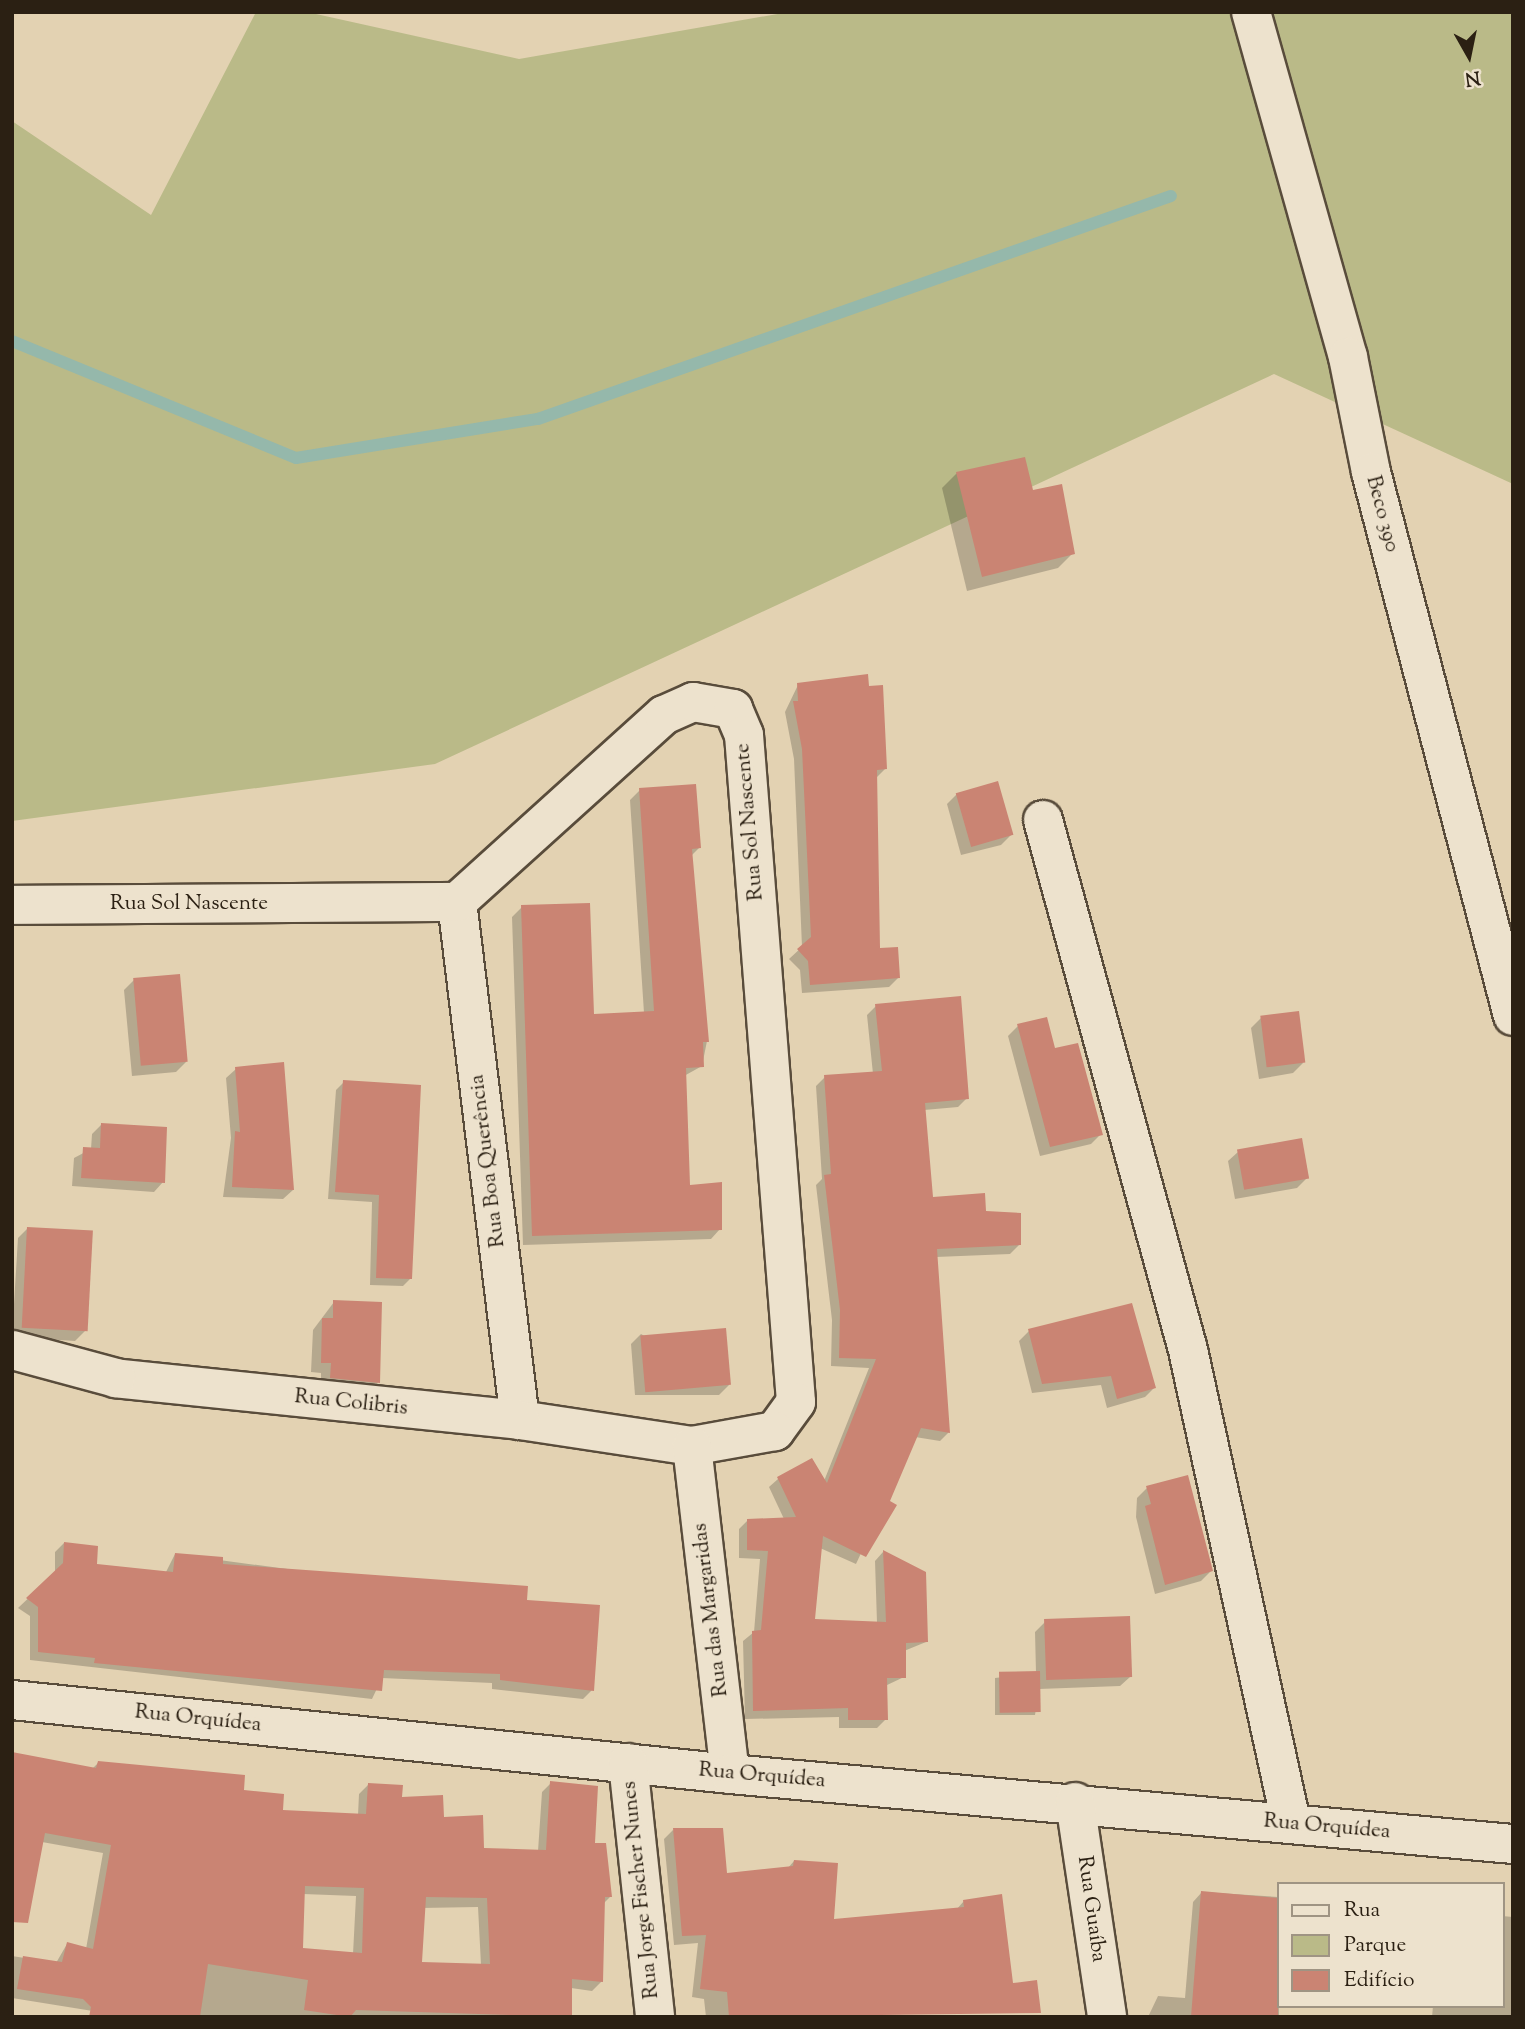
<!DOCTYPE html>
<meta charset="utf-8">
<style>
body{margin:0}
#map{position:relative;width:1525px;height:2029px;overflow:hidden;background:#e3d2b2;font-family:"Sorts Mill Goudy",serif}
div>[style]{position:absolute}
.green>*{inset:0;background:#baba88}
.shadow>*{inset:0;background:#0003}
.stream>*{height:12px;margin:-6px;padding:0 6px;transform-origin:6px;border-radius:6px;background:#95b8ab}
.building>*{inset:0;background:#ca8473;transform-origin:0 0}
.roads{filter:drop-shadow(2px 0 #594c3b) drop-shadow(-2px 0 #594c3b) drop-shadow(0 2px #594c3b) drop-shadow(0 -2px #594c3b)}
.minor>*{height:38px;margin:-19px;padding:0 19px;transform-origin:19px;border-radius:19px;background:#ede2cd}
span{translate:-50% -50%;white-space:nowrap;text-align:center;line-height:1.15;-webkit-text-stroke:5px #ede2cd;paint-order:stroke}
.street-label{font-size:21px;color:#2b2013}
.frame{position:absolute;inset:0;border:14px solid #2b2013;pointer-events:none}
.legend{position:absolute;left:1277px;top:1882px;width:228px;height:126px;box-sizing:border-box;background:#ede2cd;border:2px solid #9f9483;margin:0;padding:9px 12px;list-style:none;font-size:21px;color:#2b2013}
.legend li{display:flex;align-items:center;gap:14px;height:35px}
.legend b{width:35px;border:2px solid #9f9483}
.north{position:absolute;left:1434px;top:21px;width:70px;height:70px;-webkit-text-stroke:5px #ede2cd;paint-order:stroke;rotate:171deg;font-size:19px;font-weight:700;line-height:28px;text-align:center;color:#2b2013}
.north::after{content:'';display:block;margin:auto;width:24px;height:32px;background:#2b2013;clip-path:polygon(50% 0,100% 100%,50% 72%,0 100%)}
</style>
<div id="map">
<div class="green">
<i style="clip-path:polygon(256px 12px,307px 12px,519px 59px,789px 12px,1513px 12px,1513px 484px,1274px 374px,435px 764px,12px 821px,12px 121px,151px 215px)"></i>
</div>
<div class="shadow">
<i style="clip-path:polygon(957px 473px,1032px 492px,1073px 553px,1058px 568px,967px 591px,942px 488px)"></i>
<i style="clip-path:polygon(798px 685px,885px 769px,875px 779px,878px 950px,898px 978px,889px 987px,802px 993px,800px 970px,789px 959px,802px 947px,794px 759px,785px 712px)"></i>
<i style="clip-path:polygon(640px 790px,699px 848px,691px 856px,707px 1041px,702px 1066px,684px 1076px,688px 1186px,720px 1229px,711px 1239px,523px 1245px,512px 917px,522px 907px,592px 1016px,644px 1013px,630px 800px)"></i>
<i style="clip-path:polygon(957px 794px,1011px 835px,1001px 845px,961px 855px,947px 804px)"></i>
<i style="clip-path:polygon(134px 980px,186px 1062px,176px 1072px,132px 1076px,124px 990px)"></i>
<i style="clip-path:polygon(876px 1006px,967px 1098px,958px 1107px,924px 1110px,931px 1199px,985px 1212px,1019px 1245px,1010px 1254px,936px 1257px,949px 1432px,940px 1441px,915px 1437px,856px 1564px,820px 1548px,814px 1620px,877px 1623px,875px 1561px,883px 1552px,926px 1642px,904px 1651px,904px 1677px,885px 1686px,886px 1719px,877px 1728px,839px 1728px,839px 1717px,745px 1719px,743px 1641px,754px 1632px,760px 1559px,739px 1558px,739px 1529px,748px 1520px,784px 1519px,769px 1487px,778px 1479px,824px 1481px,869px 1368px,831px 1366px,832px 1320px,816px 1185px,822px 1179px,816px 1086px,825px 1077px,873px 1074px,867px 1015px)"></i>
<i style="clip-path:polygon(1261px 1018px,1303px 1063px,1293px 1073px,1259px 1079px,1251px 1028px)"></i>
<i style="clip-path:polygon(1018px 1026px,1053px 1050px,1101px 1134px,1091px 1144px,1040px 1156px,1008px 1036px)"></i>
<i style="clip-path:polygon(236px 1069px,293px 1190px,283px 1199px,223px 1197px,231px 1138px,226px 1078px)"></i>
<i style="clip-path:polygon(344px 1082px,411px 1278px,403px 1286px,370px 1285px,372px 1202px,328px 1199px,336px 1090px)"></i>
<i style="clip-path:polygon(101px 1125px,163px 1182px,154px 1192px,72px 1186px,74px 1158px,91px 1149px,92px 1134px)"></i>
<i style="clip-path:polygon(1238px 1152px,1307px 1178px,1297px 1188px,1235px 1199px,1228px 1161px)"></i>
<i style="clip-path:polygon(28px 1228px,85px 1331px,75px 1341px,12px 1337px,18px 1238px)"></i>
<i style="clip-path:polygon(334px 1302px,378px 1383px,368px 1392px,321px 1388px,321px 1373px,311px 1372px,313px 1330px)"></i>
<i style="clip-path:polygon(1029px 1331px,1155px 1387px,1145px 1397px,1107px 1408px,1101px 1385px,1032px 1393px,1019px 1341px)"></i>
<i style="clip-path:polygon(641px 1334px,729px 1385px,719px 1395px,635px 1395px,631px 1344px)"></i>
<i style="clip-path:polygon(1147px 1488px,1211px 1571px,1201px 1581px,1155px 1594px,1136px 1517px,1137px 1498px)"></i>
<i style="clip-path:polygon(64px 1543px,95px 1565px,166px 1572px,175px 1554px,525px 1601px,592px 1690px,583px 1699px,492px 1689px,492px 1683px,382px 1678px,372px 1699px,30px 1660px,30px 1616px,18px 1608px,55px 1573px,55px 1552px)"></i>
<i style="clip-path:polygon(1045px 1622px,1130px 1677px,1120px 1686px,1039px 1689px,1035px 1715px,995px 1715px,995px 1678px,1036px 1673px,1035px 1632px)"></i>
<i style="clip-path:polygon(evenodd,12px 1754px,92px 1769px,98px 1763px,243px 1776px,242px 1792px,281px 1812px,358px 1815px,359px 1794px,368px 1785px,442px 1819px,483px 1849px,538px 1851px,542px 1792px,551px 1783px,593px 1844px,611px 1896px,603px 1904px,602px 1981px,592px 1991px,571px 1988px,570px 2017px,130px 2017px,12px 1998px,12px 1956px,56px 1963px,67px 1944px,86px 1949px,103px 1853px,42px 1842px,12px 1754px,303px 1894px,356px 1896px,353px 1954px,301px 1949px,303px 1894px,12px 1754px,478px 1907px,481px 1965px,421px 1963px,421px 1908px,478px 1907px)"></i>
<i style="clip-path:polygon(673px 1830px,725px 1875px,788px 1868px,794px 1861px,832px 1921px,956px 1910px,964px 1901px,1012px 1984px,1039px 2012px,706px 2017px,704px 1999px,692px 1997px,698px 1943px,674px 1945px,664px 1839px)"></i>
<i style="clip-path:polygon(1202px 1892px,1278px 1897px,1279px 2017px,1148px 2017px,1158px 1996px,1185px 1998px,1193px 1902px)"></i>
<i style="clip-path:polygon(1502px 1916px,1513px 1917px,1513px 2017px,1432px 2017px,1433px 2006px,1502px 2006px)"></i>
</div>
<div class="stream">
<i style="left:12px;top:341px;width:307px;rotate:22.4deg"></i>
<i style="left:296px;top:458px;width:245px;rotate:-9.2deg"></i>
<i style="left:538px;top:419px;width:671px;rotate:-19.41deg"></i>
</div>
<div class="building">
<i style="clip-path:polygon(1025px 457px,1033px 490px,1062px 484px,1075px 554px,982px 577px,956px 472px)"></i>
<i style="clip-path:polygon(868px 674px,869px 686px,883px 685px,887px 769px,877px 770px,880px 948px,898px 947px,900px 978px,810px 985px,808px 961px,797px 949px,811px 937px,802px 749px,793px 701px,798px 701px,797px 683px)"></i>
<i style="left:998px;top:781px;width:56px;height:44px;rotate:74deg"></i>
<i style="clip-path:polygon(696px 784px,701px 848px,692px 849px,709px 1042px,703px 1042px,704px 1067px,686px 1068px,690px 1185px,722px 1182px,722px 1230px,532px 1236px,521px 905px,590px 903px,594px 1014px,654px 1011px,639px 788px)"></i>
<i style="left:180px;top:974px;width:88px;height:47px;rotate:85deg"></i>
<i style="clip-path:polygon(961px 996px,969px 1099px,925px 1103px,933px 1197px,985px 1193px,986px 1211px,1021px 1213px,1021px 1245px,937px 1249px,950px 1433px,921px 1428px,890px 1501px,897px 1505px,866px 1557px,823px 1536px,815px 1619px,886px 1622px,883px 1550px,926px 1572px,928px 1642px,906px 1643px,906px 1678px,887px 1678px,888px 1720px,848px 1720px,848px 1708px,753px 1711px,752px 1631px,761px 1630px,768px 1551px,747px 1550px,747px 1519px,796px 1517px,777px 1477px,812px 1458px,827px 1483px,876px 1359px,839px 1358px,840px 1310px,824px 1175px,831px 1174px,824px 1075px,882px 1071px,875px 1004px)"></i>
<i style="left:1299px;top:1011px;width:52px;height:39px;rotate:83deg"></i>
<i style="clip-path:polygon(1047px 1017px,1055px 1048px,1078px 1043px,1103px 1135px,1050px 1147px,1017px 1024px)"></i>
<i style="clip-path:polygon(284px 1062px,294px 1190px,232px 1187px,235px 1131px,240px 1132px,235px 1067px)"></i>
<i style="clip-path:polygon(343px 1080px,421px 1085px,412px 1279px,376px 1278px,379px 1195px,335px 1192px)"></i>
<i style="clip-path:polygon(101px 1123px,167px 1127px,165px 1183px,81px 1178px,83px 1147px,100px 1148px)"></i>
<i style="left:1302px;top:1138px;width:41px;height:66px;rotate:80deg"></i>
<i style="left:27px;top:1227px;width:66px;height:101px;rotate:3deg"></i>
<i style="clip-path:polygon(333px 1300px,382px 1302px,380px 1383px,330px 1378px,331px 1363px,321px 1363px,322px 1318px,333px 1318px)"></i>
<i style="clip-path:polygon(1132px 1303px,1156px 1388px,1117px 1399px,1111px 1376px,1042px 1384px,1028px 1329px)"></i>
<i style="left:726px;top:1328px;width:57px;height:86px;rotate:85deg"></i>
<i style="clip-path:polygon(1188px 1475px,1213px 1571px,1165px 1585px,1145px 1506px,1151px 1504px,1146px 1486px)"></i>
<i style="clip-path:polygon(64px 1542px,98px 1546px,97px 1564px,173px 1572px,175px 1553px,223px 1557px,223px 1564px,528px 1586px,527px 1600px,600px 1605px,594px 1691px,500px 1680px,500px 1674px,384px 1670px,382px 1691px,94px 1663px,95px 1658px,38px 1652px,38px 1607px,26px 1598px,63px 1563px)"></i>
<i style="left:1130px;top:1616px;width:61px;height:86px;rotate:88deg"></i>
<i style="left:1040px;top:1671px;width:41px;height:41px;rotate:89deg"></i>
<i style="clip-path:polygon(evenodd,12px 1752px,96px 1768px,98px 1761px,245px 1775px,244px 1790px,284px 1794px,283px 1810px,366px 1814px,368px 1783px,403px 1785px,402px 1797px,443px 1795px,444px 1817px,483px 1815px,484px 1848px,546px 1850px,550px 1781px,598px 1786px,595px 1843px,606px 1843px,612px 1897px,605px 1897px,603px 1982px,572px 1979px,572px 2017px,356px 2010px,350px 2017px,304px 2010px,308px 1980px,208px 1964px,200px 2017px,89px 2017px,91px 2007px,83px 1999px,17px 1989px,23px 1956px,62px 1962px,67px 1942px,93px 1949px,111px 1845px,45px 1833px,28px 1923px,12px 1922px,12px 1752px,305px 1886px,364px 1888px,362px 1953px,303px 1948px,305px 1886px,12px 1752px,426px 1897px,487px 1898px,490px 1964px,422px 1962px,426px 1897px)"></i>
<i style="clip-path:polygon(673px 1828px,723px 1828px,727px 1873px,793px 1866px,794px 1860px,838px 1863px,834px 1919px,964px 1907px,963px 1900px,1002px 1894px,1013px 1983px,1037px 1980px,1041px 2013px,729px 2017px,727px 1992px,700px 1989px,706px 1935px,682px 1936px)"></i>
<i style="clip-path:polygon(1201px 1891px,1278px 1898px,1278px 2017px,1191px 2017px)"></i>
</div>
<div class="roads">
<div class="minor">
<i style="left:1251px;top:12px;width:358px;rotate:74.3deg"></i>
<i style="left:1348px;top:357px;width:117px;rotate:78.7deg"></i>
<i style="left:1371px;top:472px;width:562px;rotate:75.37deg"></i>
<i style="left:1043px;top:820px;width:549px;rotate:74.7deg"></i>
<i style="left:1188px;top:1350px;width:484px;rotate:77.7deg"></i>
<i style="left:457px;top:902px;width:522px;rotate:83.07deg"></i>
<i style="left:12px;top:905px;width:445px;rotate:-0.4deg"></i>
<i style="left:457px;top:902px;width:279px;rotate:-42.1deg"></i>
<i style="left:664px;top:715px;width:32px;rotate:-24deg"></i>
<i style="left:693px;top:702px;width:41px;rotate:9.9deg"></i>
<i style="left:733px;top:709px;width:28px;rotate:67deg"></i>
<i style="left:744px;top:735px;width:669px;rotate:85.54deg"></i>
<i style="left:796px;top:1402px;width:36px;rotate:126deg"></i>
<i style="left:775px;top:1431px;width:84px;rotate:169.8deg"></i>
<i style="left:692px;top:1446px;width:174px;rotate:-171.4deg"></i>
<i style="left:520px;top:1420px;width:406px;rotate:-174.1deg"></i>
<i style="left:116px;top:1378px;width:108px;rotate:-164.9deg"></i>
<i style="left:692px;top:1446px;width:330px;rotate:83.4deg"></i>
<i style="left:12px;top:1700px;width:722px;rotate:5.88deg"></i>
<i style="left:730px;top:1774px;width:786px;rotate:5.11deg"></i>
<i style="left:628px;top:1763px;width:255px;rotate:83.9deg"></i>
<i style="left:1075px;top:1802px;width:217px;rotate:81.5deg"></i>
</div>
</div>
<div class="street-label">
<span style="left:1382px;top:514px;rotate:75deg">Beco 390</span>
<span style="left:750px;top:822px;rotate:-95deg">Rua Sol Nascente</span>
<span style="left:189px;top:904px">Rua Sol Nascente</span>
<span style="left:488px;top:1161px;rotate:-97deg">Rua Boa Querência</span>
<span style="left:351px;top:1403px;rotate:6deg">Rua Colibris</span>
<span style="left:711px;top:1610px;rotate:-97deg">Rua das Margaridas</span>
<span style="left:198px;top:1719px;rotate:6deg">Rua Orquídea</span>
<span style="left:762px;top:1776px;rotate:5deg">Rua Orquídea</span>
<span style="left:1327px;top:1827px;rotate:5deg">Rua Orquídea</span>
<span style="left:641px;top:1890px;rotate:-96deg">Rua Jorge Fischer Nunes</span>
<span style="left:1091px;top:1909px;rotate:82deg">Rua Guaíba</span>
</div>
<div class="frame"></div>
<ul class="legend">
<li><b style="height:9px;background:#ede2cd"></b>Rua</li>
<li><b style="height:19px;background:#baba88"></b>Parque</li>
<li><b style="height:19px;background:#ca8473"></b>Edifício</li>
</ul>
<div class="north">N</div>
</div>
